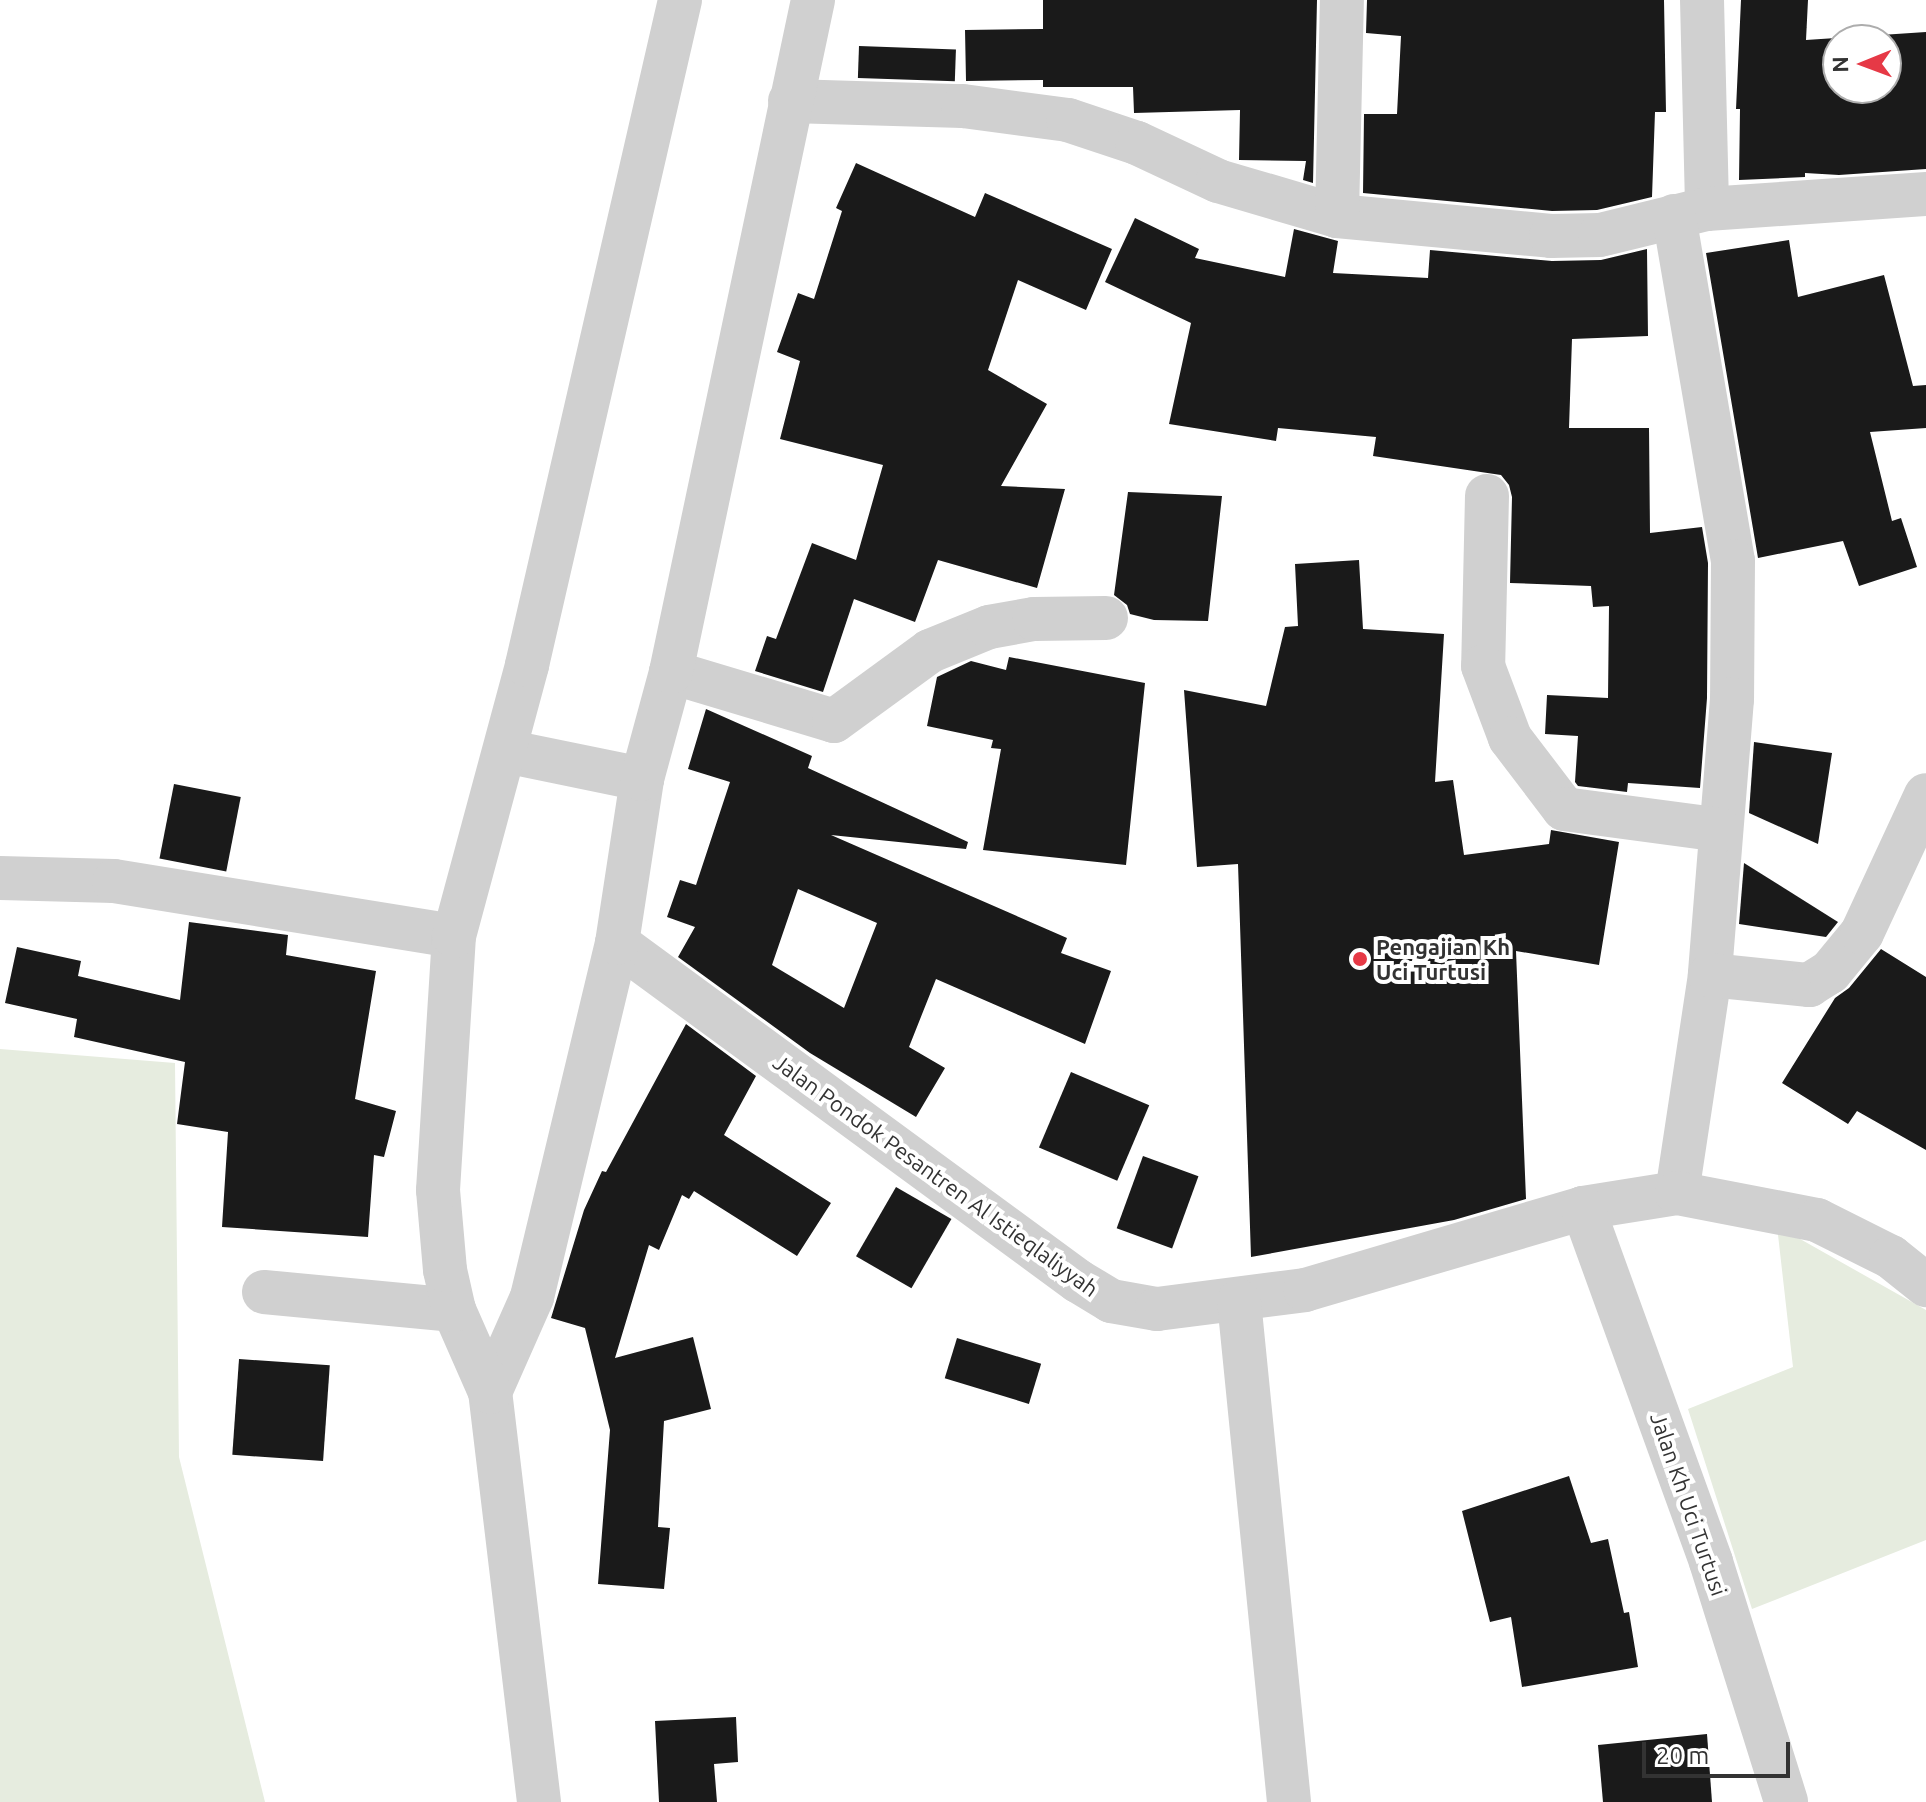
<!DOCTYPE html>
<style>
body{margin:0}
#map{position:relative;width:1926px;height:1802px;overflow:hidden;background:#fff;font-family:Ubuntu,sans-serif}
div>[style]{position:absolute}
.green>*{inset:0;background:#e6ecdf}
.building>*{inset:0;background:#1a1a1a;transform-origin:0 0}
.minor>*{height:44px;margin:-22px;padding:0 22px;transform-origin:22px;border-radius:22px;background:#d0d0d0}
.dots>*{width:22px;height:22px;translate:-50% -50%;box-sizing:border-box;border:4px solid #fff;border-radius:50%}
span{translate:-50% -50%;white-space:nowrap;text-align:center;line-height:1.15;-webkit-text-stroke:8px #fff;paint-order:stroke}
.poi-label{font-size:22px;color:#333;font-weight:700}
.left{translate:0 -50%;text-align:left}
.street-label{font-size:22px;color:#333}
.north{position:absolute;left:1822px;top:24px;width:80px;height:80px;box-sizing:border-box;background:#fff;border:2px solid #adadad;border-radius:50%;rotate:269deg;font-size:22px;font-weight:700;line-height:32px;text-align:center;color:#333}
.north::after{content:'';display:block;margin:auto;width:28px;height:36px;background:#e63946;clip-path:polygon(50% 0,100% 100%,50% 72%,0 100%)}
.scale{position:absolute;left:1642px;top:1742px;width:148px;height:36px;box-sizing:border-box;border:4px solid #333;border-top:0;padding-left:10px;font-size:24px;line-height:28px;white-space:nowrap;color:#333;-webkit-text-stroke:6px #fff;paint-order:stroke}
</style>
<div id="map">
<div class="green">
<i style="clip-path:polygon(0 1049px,175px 1063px,179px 1457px,265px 1802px,0 1802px)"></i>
<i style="clip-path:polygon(1777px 1226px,1926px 1310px,1926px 1540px,1752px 1609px,1688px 1409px,1793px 1367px)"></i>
</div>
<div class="building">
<i style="clip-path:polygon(1043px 0,1317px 0,1313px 183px,1303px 180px,1306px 161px,1239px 160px,1240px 110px,1134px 113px,1133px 87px,1043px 87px,1043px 80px,966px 81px,965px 30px,1043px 29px)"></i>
<i style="clip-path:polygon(1367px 0,1664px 0,1666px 112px,1655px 112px,1652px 197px,1597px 210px,1552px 211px,1363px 193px,1364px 114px,1397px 114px,1401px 36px,1366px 33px)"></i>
<i style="clip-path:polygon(evenodd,1741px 0,1808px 0,1806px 40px,1926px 32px,1926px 169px,1839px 175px,1805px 173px,1805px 177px,1739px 180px,1740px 109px,1736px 109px,1741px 0,1838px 40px,1886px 40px,1886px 88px,1838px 88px,1838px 40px)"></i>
<i style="left:859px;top:46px;width:97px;height:32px;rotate:2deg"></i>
<i style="clip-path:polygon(856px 163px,975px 217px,985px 193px,1112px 249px,1086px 310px,1018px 280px,988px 370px,1047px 404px,1001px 486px,1065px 489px,1037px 588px,938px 560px,915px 622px,854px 599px,823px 692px,755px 671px,767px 636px,776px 639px,812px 543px,856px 560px,883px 465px,780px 439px,800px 361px,777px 352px,798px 293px,814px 299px,842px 211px,836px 208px)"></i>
<i style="clip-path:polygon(1135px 218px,1199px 249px,1195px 258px,1285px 277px,1294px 229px,1338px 241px,1333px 273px,1428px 278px,1430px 250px,1552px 261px,1601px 260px,1647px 249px,1648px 336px,1572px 339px,1569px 428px,1649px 428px,1650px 533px,1702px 527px,1708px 563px,1707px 698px,1700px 788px,1628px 783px,1627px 792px,1578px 786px,1575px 782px,1578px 736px,1545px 734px,1547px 695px,1608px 698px,1609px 606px,1593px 607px,1591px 586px,1510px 583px,1512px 497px,1509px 485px,1501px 475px,1373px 456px,1376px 437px,1278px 428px,1276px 441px,1169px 424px,1191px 323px,1105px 282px)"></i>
<i style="clip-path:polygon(1789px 240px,1798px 297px,1884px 275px,1913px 386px,1926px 385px,1926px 428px,1870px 432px,1892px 521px,1901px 518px,1917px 567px,1859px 586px,1843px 541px,1758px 558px,1706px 253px)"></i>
<i style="clip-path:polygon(1128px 492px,1222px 496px,1208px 621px,1154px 620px,1130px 614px,1127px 605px,1114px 595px)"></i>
<i style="clip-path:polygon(1359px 560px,1363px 629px,1444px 634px,1435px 782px,1453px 780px,1464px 855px,1549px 844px,1551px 830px,1619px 842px,1599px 965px,1516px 951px,1526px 1199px,1454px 1220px,1251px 1257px,1238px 864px,1197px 867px,1184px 690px,1266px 706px,1285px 627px,1298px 626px,1295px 564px)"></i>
<i style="clip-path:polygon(1009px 657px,1145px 683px,1126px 865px,983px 850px,1001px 749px,991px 748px,993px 740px,927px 726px,937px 677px,971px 661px,1006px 670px)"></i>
<i style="clip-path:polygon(evenodd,706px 709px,812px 756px,808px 768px,968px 842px,966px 849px,831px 835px,1067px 938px,1061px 953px,1111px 971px,1085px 1044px,936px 979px,909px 1047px,945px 1068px,916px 1117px,810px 1053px,678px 957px,695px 927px,667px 917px,680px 880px,696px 885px,730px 782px,688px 769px,706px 709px,798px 889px,877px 923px,844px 1008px,772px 965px,798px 889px)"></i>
<i style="clip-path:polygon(1754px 742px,1832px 753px,1818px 844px,1749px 813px)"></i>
<i style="left:174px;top:784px;width:68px;height:76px;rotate:11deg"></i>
<i style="clip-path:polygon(1744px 863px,1838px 922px,1826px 937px,1739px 924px)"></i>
<i style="clip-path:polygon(189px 922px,288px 935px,286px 955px,376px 971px,355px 1099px,396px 1111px,384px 1157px,374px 1155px,368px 1237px,222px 1227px,228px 1132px,177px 1124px,185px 1062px,74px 1037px,77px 1019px,5px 1003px,17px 947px,81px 961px,78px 976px,180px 1000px)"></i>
<i style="clip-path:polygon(1881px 949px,1926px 977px,1926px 1150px,1857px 1111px,1848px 1124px,1782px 1083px,1835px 998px,1849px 988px)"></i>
<i style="clip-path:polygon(686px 1024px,756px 1076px,724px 1135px,831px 1203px,797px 1256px,694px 1191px,689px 1199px,682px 1195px,659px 1250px,649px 1245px,615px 1358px,693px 1337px,711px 1409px,664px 1421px,658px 1527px,670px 1528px,664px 1589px,598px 1584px,610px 1430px,585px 1328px,551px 1318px,584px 1210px,602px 1171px,606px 1172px)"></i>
<i style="left:1071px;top:1072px;width:85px;height:82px;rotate:23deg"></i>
<i style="left:1143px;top:1156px;width:59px;height:77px;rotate:20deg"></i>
<i style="left:896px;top:1187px;width:64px;height:80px;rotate:30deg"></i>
<i style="left:957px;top:1338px;width:88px;height:42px;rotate:17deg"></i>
<i style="left:239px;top:1359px;width:91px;height:96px;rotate:4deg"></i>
<i style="clip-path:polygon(1569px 1476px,1591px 1543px,1608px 1539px,1624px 1613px,1629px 1612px,1638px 1667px,1522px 1687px,1511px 1617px,1490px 1622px,1462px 1511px)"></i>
<i style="clip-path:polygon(736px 1717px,738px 1762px,714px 1764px,717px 1802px,659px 1802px,655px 1721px)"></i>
<i style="clip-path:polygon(1707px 1734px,1712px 1802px,1603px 1802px,1598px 1745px)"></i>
</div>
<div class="minor">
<i style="left:1702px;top:0;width:209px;rotate:88.6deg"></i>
<i style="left:790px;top:101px;width:173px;rotate:1.7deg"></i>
<i style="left:963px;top:106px;width:106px;rotate:7.6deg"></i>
<i style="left:1068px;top:120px;width:73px;rotate:18.4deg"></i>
<i style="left:1137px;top:143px;width:89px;rotate:25.1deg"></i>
<i style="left:1218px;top:181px;width:124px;rotate:16.4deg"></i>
<i style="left:1337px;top:216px;width:215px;rotate:5.3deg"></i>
<i style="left:1551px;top:236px;width:49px;rotate:-1.2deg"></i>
<i style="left:1600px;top:235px;width:110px;rotate:-13.7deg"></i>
<i style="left:1707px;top:209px;width:220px;rotate:-3.9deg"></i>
<i style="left:1337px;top:216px;width:216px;rotate:-88.7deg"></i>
<i style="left:1674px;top:216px;width:350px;rotate:80.3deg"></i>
<i style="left:1733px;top:561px;width:138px;rotate:90.4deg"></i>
<i style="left:1732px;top:699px;width:277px;rotate:94.6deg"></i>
<i style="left:1710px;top:975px;width:220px;rotate:98.6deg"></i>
<i style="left:1487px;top:496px;width:170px;rotate:91.3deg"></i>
<i style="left:1483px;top:666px;width:77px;rotate:69.4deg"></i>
<i style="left:1510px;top:738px;width:89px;rotate:52.7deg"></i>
<i style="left:1564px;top:809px;width:158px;rotate:7.6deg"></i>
<i style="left:671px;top:672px;width:170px;rotate:16.7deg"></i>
<i style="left:834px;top:721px;width:119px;rotate:-36.1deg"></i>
<i style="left:930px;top:651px;width:64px;rotate:-22.1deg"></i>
<i style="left:989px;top:627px;width:46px;rotate:-10.1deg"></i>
<i style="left:1034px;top:619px;width:72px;rotate:-0.8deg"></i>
<i style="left:505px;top:751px;width:140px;rotate:11.6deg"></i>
<i style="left:0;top:878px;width:114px;rotate:1.5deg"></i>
<i style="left:114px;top:881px;width:344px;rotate:9.2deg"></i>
<i style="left:617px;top:943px;width:572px;rotate:36.25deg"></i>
<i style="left:1078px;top:1281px;width:39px;rotate:31deg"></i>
<i style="left:1111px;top:1301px;width:47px;rotate:9.9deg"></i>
<i style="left:1157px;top:1309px;width:149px;rotate:-7.3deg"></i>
<i style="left:1305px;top:1290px;width:290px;rotate:-16.4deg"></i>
<i style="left:1583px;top:1208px;width:95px;rotate:-9.1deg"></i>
<i style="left:1677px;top:1193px;width:143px;rotate:10.9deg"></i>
<i style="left:1817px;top:1220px;width:83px;rotate:26.6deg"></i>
<i style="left:1891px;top:1257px;width:45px;rotate:38.7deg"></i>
<i style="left:1710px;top:975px;width:100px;rotate:5.8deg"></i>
<i style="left:1809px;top:985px;width:25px;rotate:-32deg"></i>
<i style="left:1830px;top:972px;width:50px;rotate:-50.6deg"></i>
<i style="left:1862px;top:933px;width:152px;rotate:-65.1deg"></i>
<i style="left:1583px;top:1208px;width:376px;rotate:70.1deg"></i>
<i style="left:1711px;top:1562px;width:251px;rotate:72.6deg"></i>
<i style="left:264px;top:1292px;width:191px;rotate:5.4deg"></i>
<i style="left:1239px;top:1301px;width:503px;rotate:84.3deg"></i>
<i style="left:490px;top:1392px;width:104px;rotate:-66.1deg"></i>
<i style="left:532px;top:1297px;width:364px;rotate:-76.5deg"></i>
<i style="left:617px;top:943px;width:166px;rotate:-81.3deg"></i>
<i style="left:642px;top:779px;width:111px;rotate:-74.8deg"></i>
<i style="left:671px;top:672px;width:687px;rotate:-78.07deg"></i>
<i style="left:539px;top:1802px;width:413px;rotate:-96.8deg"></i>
<i style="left:490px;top:1392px;width:90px;rotate:-113.7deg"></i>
<i style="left:454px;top:1310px;width:41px;rotate:-102.7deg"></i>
<i style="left:445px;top:1270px;width:80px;rotate:-95deg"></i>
<i style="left:438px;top:1190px;width:255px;rotate:-86.4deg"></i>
<i style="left:454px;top:936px;width:281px;rotate:-74.9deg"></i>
<i style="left:527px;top:665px;width:682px;rotate:-77.04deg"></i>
</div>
<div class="dots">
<i style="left:1360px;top:959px;background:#e63946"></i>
</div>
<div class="poi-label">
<span class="left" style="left:1376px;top:959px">Pengajian Kh<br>Uci Turtusi</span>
</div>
<div class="street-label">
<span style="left:936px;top:1175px;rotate:36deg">Jalan Pondok Pesantren Al Istieqlaliyyah</span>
<span style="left:1689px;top:1504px;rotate:71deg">Jalan Kh Uci Turtusi</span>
</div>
<div class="north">N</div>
<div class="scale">20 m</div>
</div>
